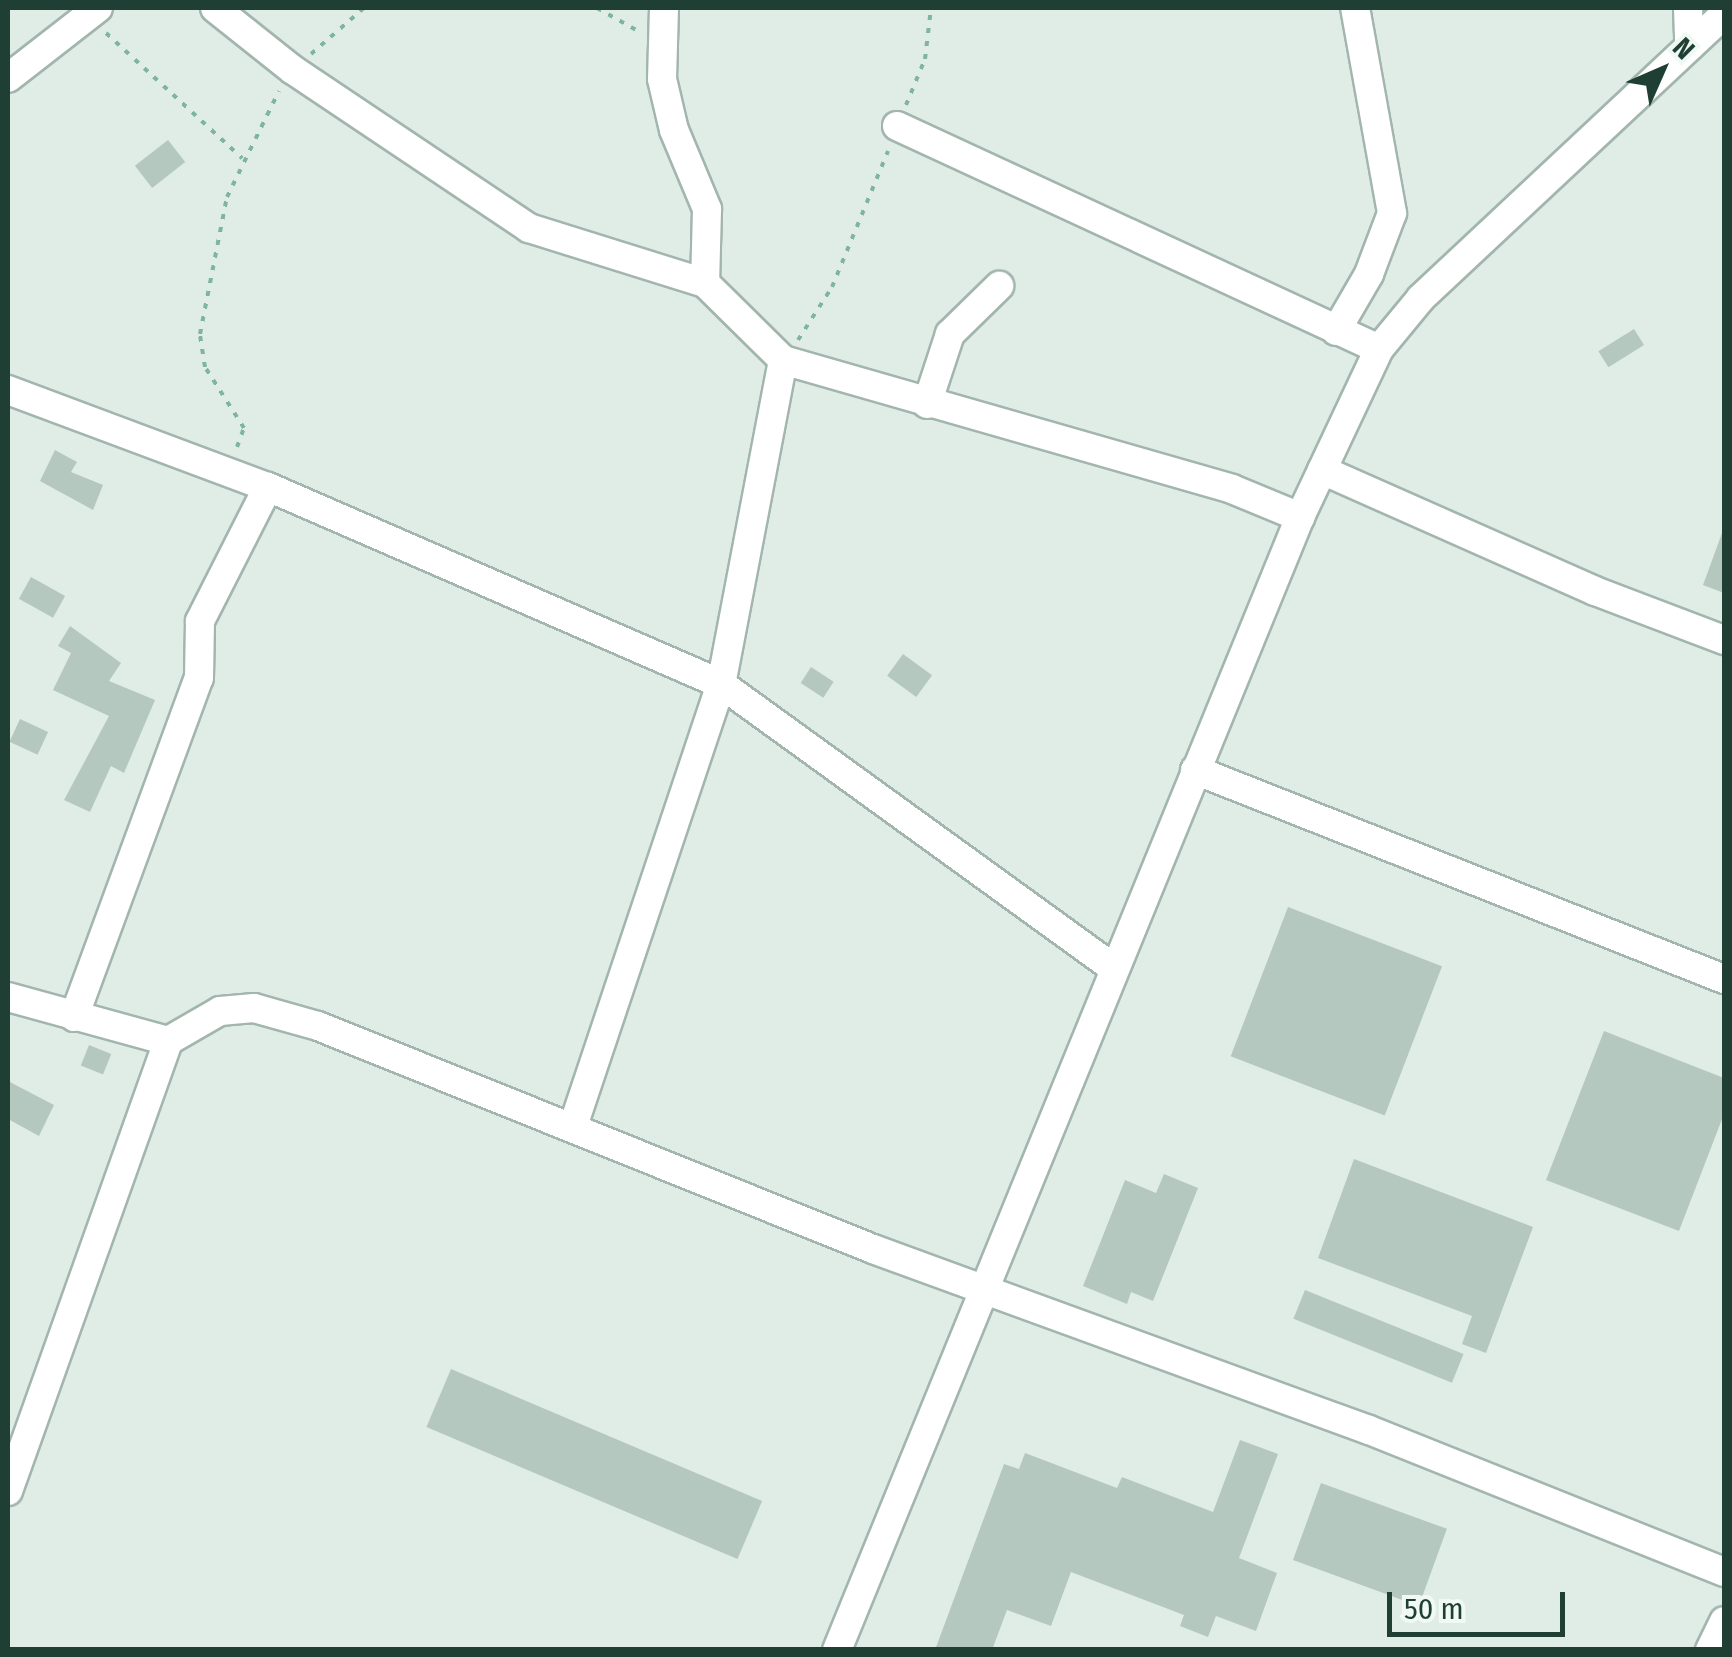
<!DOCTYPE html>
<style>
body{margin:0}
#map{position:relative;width:1732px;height:1657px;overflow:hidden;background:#e0ede7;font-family:"Fira Sans Condensed",sans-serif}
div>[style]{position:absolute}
.building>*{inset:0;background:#b5c8bf;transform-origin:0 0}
.path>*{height:4px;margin-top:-2px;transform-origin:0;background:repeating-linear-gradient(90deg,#7eb4a0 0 5px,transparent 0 13px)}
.roads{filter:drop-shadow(2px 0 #a2b5ae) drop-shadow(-2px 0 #a2b5ae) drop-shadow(0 2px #a2b5ae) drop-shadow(0 -2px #a2b5ae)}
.minor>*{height:28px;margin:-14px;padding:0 14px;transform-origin:14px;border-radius:14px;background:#fff}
span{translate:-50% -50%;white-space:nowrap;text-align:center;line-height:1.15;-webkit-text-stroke:8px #f1f9f5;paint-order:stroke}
.frame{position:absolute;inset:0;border:10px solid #1f3f35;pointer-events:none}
.north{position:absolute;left:1612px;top:20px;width:100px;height:100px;-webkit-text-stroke:8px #f1f9f5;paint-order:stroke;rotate:45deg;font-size:28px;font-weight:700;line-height:40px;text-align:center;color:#1f3f35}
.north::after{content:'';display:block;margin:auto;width:35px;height:45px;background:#1f3f35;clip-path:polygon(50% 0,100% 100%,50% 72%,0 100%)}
.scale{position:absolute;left:1387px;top:1592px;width:178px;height:45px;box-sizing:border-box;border:5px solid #1f3f35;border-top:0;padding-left:12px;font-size:30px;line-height:35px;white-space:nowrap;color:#1f3f35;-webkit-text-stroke:8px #f1f9f5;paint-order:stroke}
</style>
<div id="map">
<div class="building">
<i style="left:168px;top:140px;width:28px;height:42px;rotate:52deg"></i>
<i style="left:1634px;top:329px;width:19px;height:42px;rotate:58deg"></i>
<i style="clip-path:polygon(55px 450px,77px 462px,71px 472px,103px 485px,93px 510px,40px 481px)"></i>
<i style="clip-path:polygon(1722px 533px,1724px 533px,1724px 593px,1703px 585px)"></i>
<i style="left:31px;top:577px;width:39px;height:25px;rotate:29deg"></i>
<i style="clip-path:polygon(70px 626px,121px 663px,109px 681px,155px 700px,124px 773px,111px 766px,90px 812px,64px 800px,109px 716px,53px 690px,71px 653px,58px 646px)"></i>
<i style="left:903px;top:654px;width:36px;height:27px;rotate:36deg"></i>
<i style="left:811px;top:667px;width:27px;height:19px;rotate:33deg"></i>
<i style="left:20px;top:719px;width:31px;height:25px;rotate:25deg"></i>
<i style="left:1288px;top:907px;width:165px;height:160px;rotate:21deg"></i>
<i style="clip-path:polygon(1604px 1031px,1724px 1078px,1724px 1114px,1679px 1231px,1546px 1180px)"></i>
<i style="left:89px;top:1045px;width:24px;height:22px;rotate:22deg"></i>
<i style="clip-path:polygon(8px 1081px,54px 1105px,39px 1136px,8px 1119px)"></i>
<i style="clip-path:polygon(1354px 1159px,1533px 1227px,1486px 1353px,1462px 1344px,1472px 1316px,1318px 1258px)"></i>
<i style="clip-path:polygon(1164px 1174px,1198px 1188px,1153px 1301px,1131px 1292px,1127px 1304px,1083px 1286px,1125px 1180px,1156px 1193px)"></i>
<i style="left:1305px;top:1290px;width:171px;height:31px;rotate:22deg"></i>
<i style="left:451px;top:1369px;width:338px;height:63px;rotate:23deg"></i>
<i style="clip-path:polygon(1240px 1440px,1278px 1454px,1239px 1558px,1277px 1573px,1256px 1631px,1216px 1616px,1208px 1637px,1180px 1626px,1184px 1615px,1071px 1572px,1051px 1626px,1007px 1610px,992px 1650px,935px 1650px,1004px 1464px,1019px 1469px,1025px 1453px,1117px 1488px,1122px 1477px,1213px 1512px)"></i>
<i style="left:1321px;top:1483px;width:134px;height:82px;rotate:20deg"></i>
</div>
<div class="path">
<i style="left:597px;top:8px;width:45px;rotate:29.4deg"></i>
<i style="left:106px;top:33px;width:185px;rotate:42.6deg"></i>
<i style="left:311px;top:54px;width:70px;rotate:-41deg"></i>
<i style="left:906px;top:105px;width:50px;rotate:-67.6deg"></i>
<i style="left:925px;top:59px;width:51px;rotate:-83.3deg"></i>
<i style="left:798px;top:340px;width:63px;rotate:-57.3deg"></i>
<i style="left:832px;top:287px;width:147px;rotate:-67.6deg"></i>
<i style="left:237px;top:447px;width:20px;rotate:-70deg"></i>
<i style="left:244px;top:428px;width:72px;rotate:-122.6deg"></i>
<i style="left:205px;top:367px;width:33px;rotate:-99deg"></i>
<i style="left:200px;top:334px;width:140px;rotate:-78.9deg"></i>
<i style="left:227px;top:197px;width:118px;rotate:-63.9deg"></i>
</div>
<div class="roads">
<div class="minor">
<i style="left:215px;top:8px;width:100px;rotate:38.5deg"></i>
<i style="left:293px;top:70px;width:284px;rotate:33.8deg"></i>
<i style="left:529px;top:228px;width:184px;rotate:17.4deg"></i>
<i style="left:705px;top:283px;width:110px;rotate:44.6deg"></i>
<i style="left:783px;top:360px;width:330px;rotate:100.8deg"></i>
<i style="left:721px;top:684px;width:467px;rotate:108.5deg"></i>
<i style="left:664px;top:8px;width:71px;rotate:91.6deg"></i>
<i style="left:662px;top:79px;width:52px;rotate:76.8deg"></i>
<i style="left:674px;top:130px;width:86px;rotate:67.3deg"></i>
<i style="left:707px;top:209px;width:74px;rotate:91.5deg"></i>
<i style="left:1688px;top:8px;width:38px;rotate:88deg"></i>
<i style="left:8px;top:78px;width:114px;rotate:-37.9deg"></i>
<i style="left:897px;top:126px;width:531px;rotate:24.83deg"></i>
<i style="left:1336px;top:331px;width:66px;rotate:-59.9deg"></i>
<i style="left:1369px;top:274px;width:65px;rotate:-69.3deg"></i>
<i style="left:1392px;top:213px;width:208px;rotate:-100.2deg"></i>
<i style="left:783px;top:360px;width:467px;rotate:16deg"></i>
<i style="left:1232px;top:489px;width:74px;rotate:22.4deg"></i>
<i style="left:8px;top:390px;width:278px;rotate:20.5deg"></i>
<i style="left:268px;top:487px;width:494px;rotate:23.5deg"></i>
<i style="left:721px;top:684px;width:485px;rotate:35.9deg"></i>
<i style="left:927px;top:404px;width:74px;rotate:-71.8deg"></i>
<i style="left:950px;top:334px;width:69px;rotate:-44.4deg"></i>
<i style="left:1322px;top:470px;width:299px;rotate:23.9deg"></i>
<i style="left:1595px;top:591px;width:138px;rotate:20.8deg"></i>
<i style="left:1195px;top:770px;width:569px;rotate:21.56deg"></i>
<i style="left:8px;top:997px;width:166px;rotate:15.4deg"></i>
<i style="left:168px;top:1041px;width:60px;rotate:-30deg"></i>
<i style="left:220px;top:1011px;width:34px;rotate:-5deg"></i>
<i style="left:254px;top:1008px;width:66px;rotate:15.7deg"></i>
<i style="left:318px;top:1026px;width:598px;rotate:21.89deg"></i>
<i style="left:873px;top:1249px;width:528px;rotate:20.05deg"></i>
<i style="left:1369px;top:1430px;width:382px;rotate:21.8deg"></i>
<i style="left:74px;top:1017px;width:361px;rotate:-69.8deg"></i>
<i style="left:199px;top:678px;width:57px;rotate:-89deg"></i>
<i style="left:200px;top:621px;width:150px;rotate:-63.1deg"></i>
<i style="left:8px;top:1491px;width:478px;rotate:-70.4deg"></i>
<i style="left:837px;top:1650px;width:1224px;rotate:-67.77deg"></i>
<i style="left:1300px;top:517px;width:186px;rotate:-64.8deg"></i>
<i style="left:1379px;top:349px;width:66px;rotate:-50.5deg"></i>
<i style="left:1421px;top:298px;width:415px;rotate:-43.1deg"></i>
<i style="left:1710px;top:1650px;width:32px;rotate:-64deg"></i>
</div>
</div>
<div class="frame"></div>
<div class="north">N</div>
<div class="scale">50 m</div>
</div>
